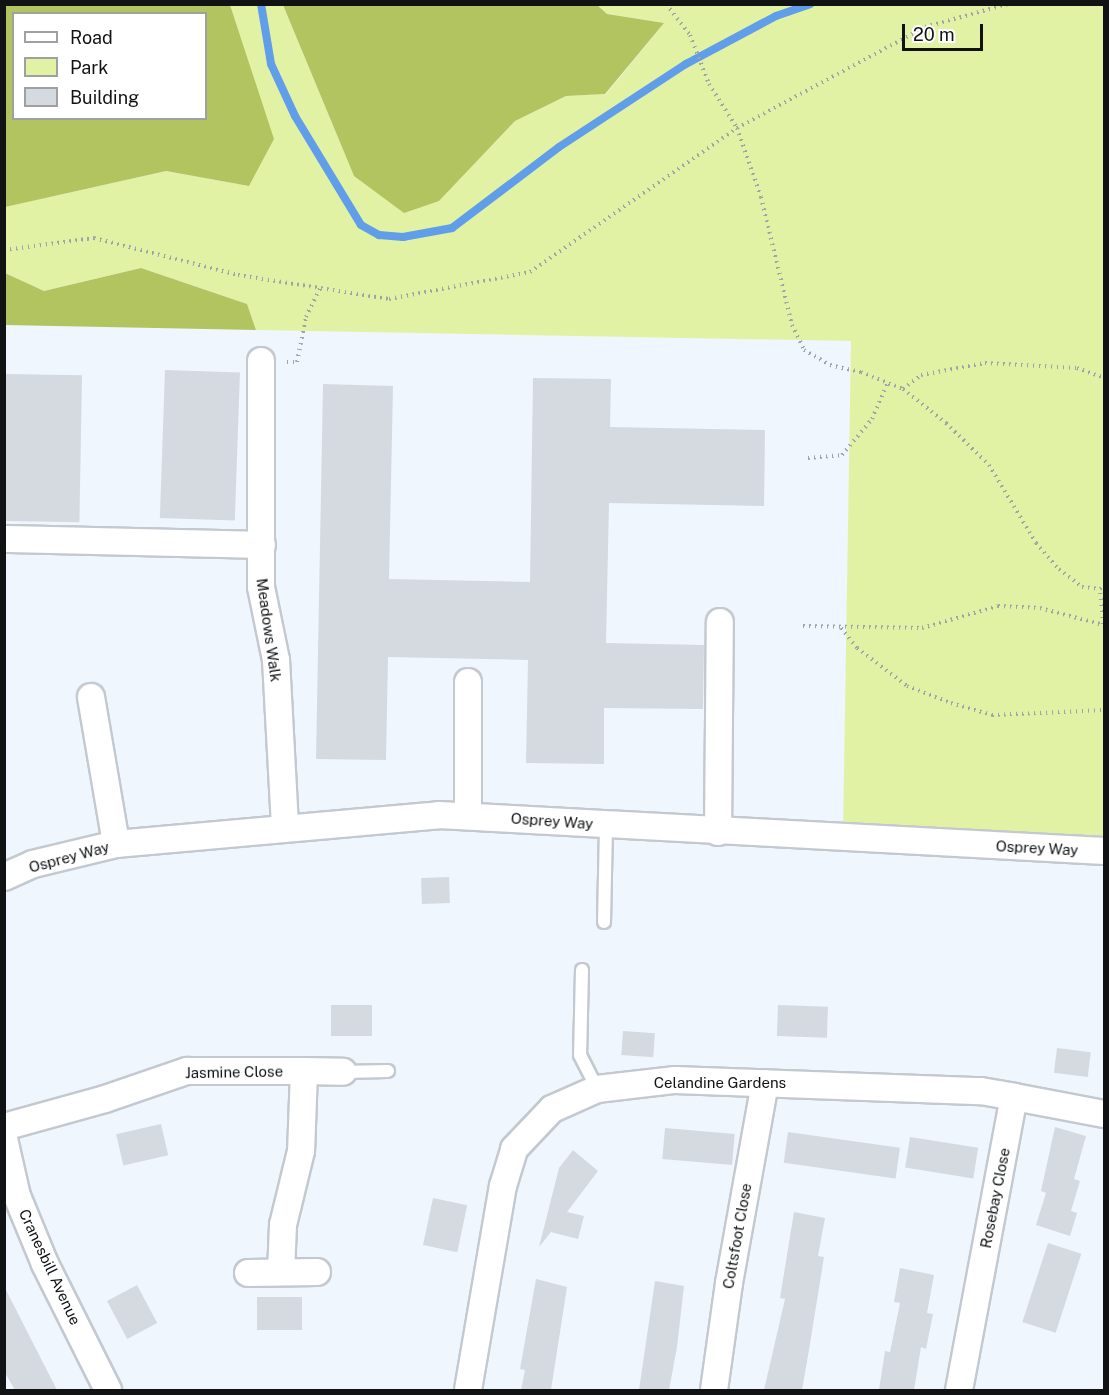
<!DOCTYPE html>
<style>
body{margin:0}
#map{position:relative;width:1109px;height:1395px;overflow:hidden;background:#f0f6fd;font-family:"Public Sans",sans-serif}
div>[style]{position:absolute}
.green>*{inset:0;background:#e2f2a5}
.forest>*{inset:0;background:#b1c460}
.stream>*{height:8px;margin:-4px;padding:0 4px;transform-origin:4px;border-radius:4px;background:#619ee9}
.building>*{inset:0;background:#d5dae1;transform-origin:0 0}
.path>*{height:4px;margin-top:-2px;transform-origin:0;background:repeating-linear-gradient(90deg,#a0a4a9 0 1.5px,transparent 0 6px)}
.roads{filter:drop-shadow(2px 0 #c4c9d0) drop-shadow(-2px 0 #c4c9d0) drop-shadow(0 2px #c4c9d0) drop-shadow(0 -2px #c4c9d0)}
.service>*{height:12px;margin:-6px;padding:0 6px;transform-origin:6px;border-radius:6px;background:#fff}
.minor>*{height:26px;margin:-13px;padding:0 13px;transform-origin:13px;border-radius:13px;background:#fff}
span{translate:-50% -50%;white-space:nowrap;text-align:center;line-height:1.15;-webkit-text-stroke:4.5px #fff;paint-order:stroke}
.street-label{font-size:15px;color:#101214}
.frame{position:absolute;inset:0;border:6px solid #101214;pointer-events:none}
.legend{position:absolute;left:12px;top:12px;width:195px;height:108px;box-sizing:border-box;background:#fff;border:2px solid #9fa0a1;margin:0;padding:8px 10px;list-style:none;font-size:18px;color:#101214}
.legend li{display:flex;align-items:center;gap:12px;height:30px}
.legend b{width:30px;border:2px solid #9fa0a1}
.scale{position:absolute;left:902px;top:24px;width:81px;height:27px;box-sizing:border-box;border:3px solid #101214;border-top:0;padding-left:8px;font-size:18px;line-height:21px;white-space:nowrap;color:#101214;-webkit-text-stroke:4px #fff;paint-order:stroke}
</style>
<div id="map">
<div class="green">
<i style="clip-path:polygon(230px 5px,283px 5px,354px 176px,439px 201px,515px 121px,566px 96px,606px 94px,664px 23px,606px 14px,597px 5px,1104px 5px,1104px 844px,843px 831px,851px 341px,256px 330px,247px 304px,141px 268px,44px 291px,5px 273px,4px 207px,166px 171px,249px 186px)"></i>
</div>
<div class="forest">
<i style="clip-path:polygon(evenodd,4px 5px,230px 5px,274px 139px,249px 186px,166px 171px,5px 207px,4px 5px,14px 14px,206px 14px,206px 118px,14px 118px,14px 14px)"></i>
<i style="clip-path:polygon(597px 5px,607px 14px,664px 23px,605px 94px,566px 96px,515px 121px,439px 201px,404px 213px,354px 176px,283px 5px)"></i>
<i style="clip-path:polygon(141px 268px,247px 304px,256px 330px,5px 325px,5px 273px,44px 291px)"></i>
</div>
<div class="stream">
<i style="left:261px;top:4px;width:61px;rotate:80.5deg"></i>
<i style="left:271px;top:64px;width:57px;rotate:65.2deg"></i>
<i style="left:295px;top:116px;width:127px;rotate:58.8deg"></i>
<i style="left:361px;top:225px;width:21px;rotate:29deg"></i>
<i style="left:379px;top:235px;width:24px;rotate:5deg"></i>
<i style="left:403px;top:237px;width:50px;rotate:-10.4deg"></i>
<i style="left:452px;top:228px;width:134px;rotate:-37.1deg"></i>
<i style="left:559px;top:147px;width:152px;rotate:-33.2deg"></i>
<i style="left:686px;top:64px;width:102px;rotate:-28.1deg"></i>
<i style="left:776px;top:16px;width:36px;rotate:-19deg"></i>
</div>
<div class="building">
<i style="left:165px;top:370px;width:75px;height:148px;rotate:2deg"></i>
<i style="left:6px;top:374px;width:76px;height:147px;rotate:1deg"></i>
<i style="clip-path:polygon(533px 378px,611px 379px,610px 427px,765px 430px,764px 506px,609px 503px,606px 643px,704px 645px,703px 709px,604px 708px,604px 764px,526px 763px,528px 660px,388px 657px,386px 760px,316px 759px,323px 384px,393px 386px,389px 579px,530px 582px)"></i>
<i style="left:449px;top:877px;width:26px;height:28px;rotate:88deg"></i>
<i style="left:331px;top:1005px;width:41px;height:31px"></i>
<i style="left:778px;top:1005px;width:50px;height:31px;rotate:2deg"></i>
<i style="left:623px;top:1031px;width:32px;height:24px;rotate:4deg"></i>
<i style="left:1057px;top:1048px;width:34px;height:25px;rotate:7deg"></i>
<i style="left:161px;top:1124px;width:32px;height:46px;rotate:77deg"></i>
<i style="clip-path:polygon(1055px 1127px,1086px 1136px,1074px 1179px,1080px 1181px,1071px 1211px,1077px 1213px,1070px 1236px,1036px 1225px,1046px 1193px,1041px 1191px)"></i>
<i style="left:665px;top:1128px;width:70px;height:31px;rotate:5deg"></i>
<i style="left:788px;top:1132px;width:113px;height:31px;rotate:8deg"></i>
<i style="left:910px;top:1137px;width:69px;height:31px;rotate:9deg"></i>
<i style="clip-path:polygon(573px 1150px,598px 1171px,567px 1212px,584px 1216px,578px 1239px,551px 1232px,539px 1247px,559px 1168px)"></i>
<i style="left:433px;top:1198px;width:35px;height:48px;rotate:12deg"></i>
<i style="clip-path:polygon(794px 1212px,825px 1218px,818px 1256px,824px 1257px,809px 1350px,802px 1390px,764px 1390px,785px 1299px,780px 1298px)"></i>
<i style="left:1048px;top:1243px;width:35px;height:83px;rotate:18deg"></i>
<i style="clip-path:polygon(900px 1268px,934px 1275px,927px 1313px,933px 1314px,926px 1349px,921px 1347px,914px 1390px,879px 1390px,885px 1351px,890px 1352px,900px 1303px,894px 1302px)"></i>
<i style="clip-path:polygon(536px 1279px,567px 1287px,551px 1390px,521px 1390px,525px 1370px,520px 1369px)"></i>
<i style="clip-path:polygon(655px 1281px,684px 1286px,677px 1347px,669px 1390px,639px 1390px)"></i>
<i style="left:137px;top:1285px;width:43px;height:34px;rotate:62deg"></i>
<i style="clip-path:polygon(4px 1286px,34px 1345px,57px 1390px,15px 1390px,4px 1371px)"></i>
<i style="left:257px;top:1297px;width:45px;height:33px"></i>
</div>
<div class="path">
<i style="left:666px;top:4px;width:39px;rotate:52deg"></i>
<i style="left:690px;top:35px;width:53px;rotate:68.8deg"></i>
<i style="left:709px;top:84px;width:52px;rotate:57.5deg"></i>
<i style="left:737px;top:128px;width:73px;rotate:70.8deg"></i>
<i style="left:761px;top:197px;width:132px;rotate:76.4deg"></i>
<i style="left:792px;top:325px;width:28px;rotate:64deg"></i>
<i style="left:804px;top:350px;width:30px;rotate:30deg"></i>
<i style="left:830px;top:365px;width:32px;rotate:13deg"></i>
<i style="left:861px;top:372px;width:45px;rotate:22deg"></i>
<i style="left:903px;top:389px;width:55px;rotate:38.3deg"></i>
<i style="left:946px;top:423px;width:60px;rotate:44.3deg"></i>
<i style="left:989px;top:465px;width:91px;rotate:58.9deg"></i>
<i style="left:1036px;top:543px;width:35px;rotate:49deg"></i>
<i style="left:1059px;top:569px;width:29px;rotate:38deg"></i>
<i style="left:1082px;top:587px;width:18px;rotate:6deg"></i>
<i style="left:4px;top:250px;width:91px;rotate:-7.6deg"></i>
<i style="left:94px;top:238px;width:149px;rotate:14.4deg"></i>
<i style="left:238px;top:275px;width:153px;rotate:9deg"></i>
<i style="left:389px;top:299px;width:144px;rotate:-10.8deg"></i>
<i style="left:530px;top:272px;width:252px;rotate:-34.8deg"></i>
<i style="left:737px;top:128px;width:213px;rotate:-28.2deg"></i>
<i style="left:925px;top:27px;width:86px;rotate:-15.5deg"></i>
<i style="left:287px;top:362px;width:10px"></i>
<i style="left:297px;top:362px;width:46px;rotate:-78.7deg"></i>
<i style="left:306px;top:317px;width:32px;rotate:-64deg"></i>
<i style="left:903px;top:389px;width:23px;rotate:-38deg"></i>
<i style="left:921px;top:375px;width:65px;rotate:-10.6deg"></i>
<i style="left:985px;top:363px;width:92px;rotate:3.1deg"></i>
<i style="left:1077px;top:368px;width:29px;rotate:20deg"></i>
<i style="left:808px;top:458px;width:34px;rotate:-5deg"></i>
<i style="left:842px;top:455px;width:47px;rotate:-50.2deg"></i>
<i style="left:872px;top:419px;width:40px;rotate:-66.6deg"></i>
<i style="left:1103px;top:624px;width:35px;rotate:-95deg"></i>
<i style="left:1100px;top:589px;width:5px;rotate:-37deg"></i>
<i style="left:803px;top:626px;width:119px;rotate:1deg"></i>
<i style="left:922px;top:628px;width:79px;rotate:-16.1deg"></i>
<i style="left:998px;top:606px;width:42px;rotate:2.7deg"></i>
<i style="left:1040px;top:608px;width:66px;rotate:14.9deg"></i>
<i style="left:841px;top:628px;width:26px;rotate:51deg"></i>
<i style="left:857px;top:648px;width:63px;rotate:37.2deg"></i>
<i style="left:907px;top:686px;width:47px;rotate:21.1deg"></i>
<i style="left:951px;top:703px;width:43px;rotate:16.3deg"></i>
<i style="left:992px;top:715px;width:112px;rotate:-2.6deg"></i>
</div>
<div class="roads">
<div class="service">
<i style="left:604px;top:922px;width:98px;rotate:-88.8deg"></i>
<i style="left:582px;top:970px;width:85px;rotate:91.3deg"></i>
<i style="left:580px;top:1055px;width:38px;rotate:63deg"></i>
<i style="left:343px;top:1072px;width:45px;rotate:-1.3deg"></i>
</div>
<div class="minor">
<i style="left:261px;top:361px;width:226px;rotate:90deg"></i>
<i style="left:261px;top:587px;width:75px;rotate:78.4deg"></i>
<i style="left:276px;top:660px;width:167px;rotate:86.9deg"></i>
<i style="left:4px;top:539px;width:258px;rotate:1.3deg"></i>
<i style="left:91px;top:697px;width:149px;rotate:80.3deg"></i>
<i style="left:468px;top:816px;width:134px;rotate:-90deg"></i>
<i style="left:718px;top:832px;width:210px;rotate:-89.5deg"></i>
<i style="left:4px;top:877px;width:32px;rotate:-24deg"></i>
<i style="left:33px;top:864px;width:85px;rotate:-13.5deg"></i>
<i style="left:116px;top:844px;width:324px;rotate:-5.1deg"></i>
<i style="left:439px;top:815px;width:666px;rotate:3.1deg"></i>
<i style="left:304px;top:1071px;width:39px;rotate:1deg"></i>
<i style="left:4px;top:1127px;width:105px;rotate:-15.5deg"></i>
<i style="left:105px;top:1099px;width:87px;rotate:-18.9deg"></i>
<i style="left:187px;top:1071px;width:117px"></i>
<i style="left:304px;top:1071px;width:80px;rotate:92.1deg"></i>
<i style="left:301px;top:1151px;width:76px;rotate:103.7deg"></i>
<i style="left:283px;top:1225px;width:47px;rotate:92.4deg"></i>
<i style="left:4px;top:1139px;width:58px;rotate:77.2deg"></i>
<i style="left:17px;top:1196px;width:74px;rotate:67.6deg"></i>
<i style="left:45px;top:1264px;width:141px;rotate:63.4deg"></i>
<i style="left:248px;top:1273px;width:69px;rotate:-0.8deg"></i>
<i style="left:468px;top:1390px;width:207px;rotate:-80.3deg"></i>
<i style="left:503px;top:1186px;width:39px;rotate:-73deg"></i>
<i style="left:514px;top:1149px;width:55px;rotate:-46.5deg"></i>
<i style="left:552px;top:1109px;width:49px;rotate:-24deg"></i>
<i style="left:597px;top:1089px;width:79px;rotate:-6.6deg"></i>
<i style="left:675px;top:1080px;width:306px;rotate:2.1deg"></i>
<i style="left:981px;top:1091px;width:34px;rotate:10deg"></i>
<i style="left:714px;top:1390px;width:108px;rotate:-82deg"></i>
<i style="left:729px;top:1283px;width:203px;rotate:-79.8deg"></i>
<i style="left:959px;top:1390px;width:298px;rotate:-79.4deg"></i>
<i style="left:1014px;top:1097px;width:92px;rotate:10.7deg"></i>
</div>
</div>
<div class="street-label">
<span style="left:269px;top:630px;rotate:82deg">Meadows Walk</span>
<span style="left:552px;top:821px;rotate:4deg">Osprey Way</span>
<span style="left:1037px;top:848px;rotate:3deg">Osprey Way</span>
<span style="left:69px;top:857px;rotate:-15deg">Osprey Way</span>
<span style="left:234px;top:1072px;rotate:-1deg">Jasmine Close</span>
<span style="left:720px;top:1083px">Celandine Gardens</span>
<span style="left:995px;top:1198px;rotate:-79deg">Rosebay Close</span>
<span style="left:737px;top:1236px;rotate:-80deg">Coltsfoot Close</span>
<span style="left:50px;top:1267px;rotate:65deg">Cranesbill Avenue</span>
</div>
<div class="frame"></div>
<ul class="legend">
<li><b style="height:8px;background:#fff"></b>Road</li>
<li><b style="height:16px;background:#e2f2a5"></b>Park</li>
<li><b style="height:16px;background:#d5dae1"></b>Building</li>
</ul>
<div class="scale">20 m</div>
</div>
